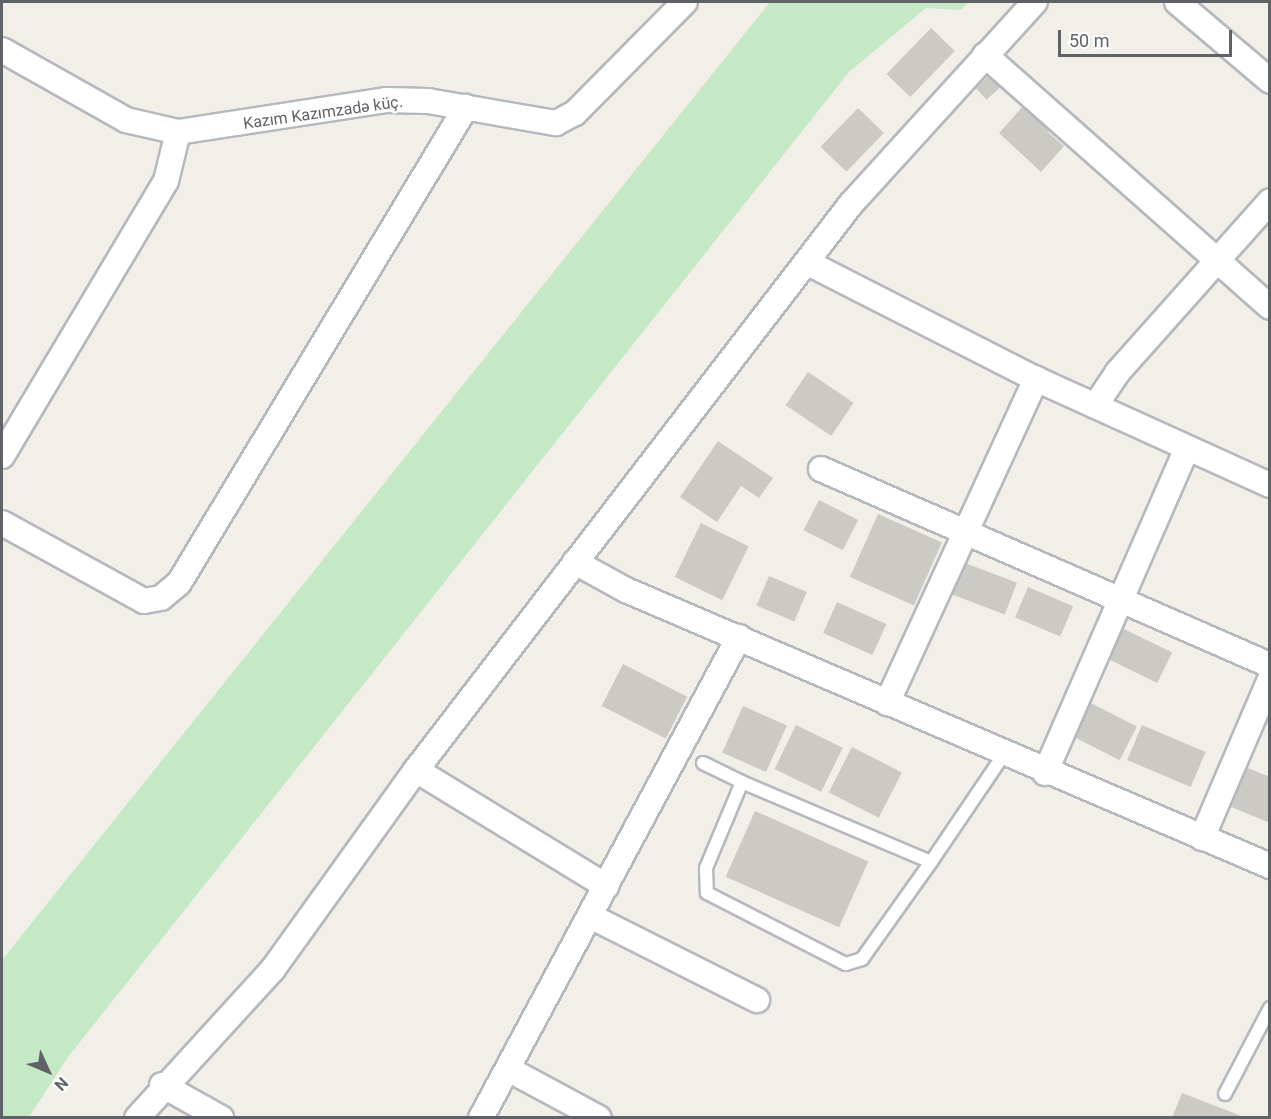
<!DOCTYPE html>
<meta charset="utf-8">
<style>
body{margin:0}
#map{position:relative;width:1271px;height:1119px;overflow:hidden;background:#f1efe8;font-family:Roboto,sans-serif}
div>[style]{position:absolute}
.green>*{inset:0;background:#c5e8c5}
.building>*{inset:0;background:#cccac5;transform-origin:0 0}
.roads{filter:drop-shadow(2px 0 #b5b8bc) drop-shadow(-2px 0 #b5b8bc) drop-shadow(0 2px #b5b8bc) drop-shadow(0 -2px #b5b8bc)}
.service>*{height:12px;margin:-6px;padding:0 6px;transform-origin:6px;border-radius:6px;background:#fff}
.minor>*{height:24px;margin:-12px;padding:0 12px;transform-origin:12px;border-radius:12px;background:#fff}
span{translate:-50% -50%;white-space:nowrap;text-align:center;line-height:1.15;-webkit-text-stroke:4.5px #fff;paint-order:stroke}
.street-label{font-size:16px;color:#5f6368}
.frame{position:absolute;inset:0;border:3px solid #5f6368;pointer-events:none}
.north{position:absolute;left:18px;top:1041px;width:60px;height:60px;-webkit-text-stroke:4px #fff;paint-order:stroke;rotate:134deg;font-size:16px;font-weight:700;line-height:24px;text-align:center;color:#5f6368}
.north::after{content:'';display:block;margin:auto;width:21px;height:27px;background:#5f6368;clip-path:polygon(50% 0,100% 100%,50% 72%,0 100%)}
.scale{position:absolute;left:1058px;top:30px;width:174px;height:27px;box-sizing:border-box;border:3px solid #5f6368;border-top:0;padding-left:8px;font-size:18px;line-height:21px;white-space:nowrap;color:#5f6368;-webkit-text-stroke:4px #fff;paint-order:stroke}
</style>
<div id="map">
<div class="green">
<i style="clip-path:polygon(770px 2px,969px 2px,961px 10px,926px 8px,849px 72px,68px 1057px,29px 1117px,2px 1117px,2px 960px)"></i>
</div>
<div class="building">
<i style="left:931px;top:28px;width:33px;height:64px;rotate:44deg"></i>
<i style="left:994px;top:71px;width:16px;height:25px;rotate:47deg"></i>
<i style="clip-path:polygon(1023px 106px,1037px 119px,1046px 109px,1058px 120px,1048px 132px,1064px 146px,1041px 172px,999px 133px)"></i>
<i style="left:858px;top:108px;width:36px;height:54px;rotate:44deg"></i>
<i style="left:808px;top:372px;width:55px;height:40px;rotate:34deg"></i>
<i style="clip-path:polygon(718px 441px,773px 478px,759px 498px,741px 486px,717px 522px,680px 497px)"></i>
<i style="left:819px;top:500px;width:44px;height:34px;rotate:27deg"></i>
<i style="left:878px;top:514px;width:70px;height:69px;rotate:24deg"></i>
<i style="left:701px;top:523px;width:53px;height:60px;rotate:26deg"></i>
<i style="left:960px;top:561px;width:61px;height:34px;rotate:21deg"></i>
<i style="left:769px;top:576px;width:41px;height:32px;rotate:23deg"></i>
<i style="left:1028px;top:587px;width:49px;height:33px;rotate:23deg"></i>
<i style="left:837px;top:602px;width:54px;height:34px;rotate:24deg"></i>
<i style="left:1120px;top:627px;width:58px;height:34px;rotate:26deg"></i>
<i style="left:623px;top:664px;width:72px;height:47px;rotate:27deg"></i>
<i style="left:1087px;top:701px;width:56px;height:38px;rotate:27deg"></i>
<i style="left:743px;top:706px;width:48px;height:51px;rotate:24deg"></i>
<i style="left:796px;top:725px;width:52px;height:49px;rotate:26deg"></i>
<i style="left:1142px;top:725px;width:69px;height:38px;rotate:23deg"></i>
<i style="left:852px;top:747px;width:56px;height:51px;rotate:27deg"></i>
<i style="clip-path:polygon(1240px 765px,1270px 777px,1270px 823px,1224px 804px)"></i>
<i style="left:755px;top:811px;width:124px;height:72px;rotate:24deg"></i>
<i style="clip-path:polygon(1182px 1093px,1244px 1117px,1244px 1118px,1172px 1118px)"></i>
</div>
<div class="roads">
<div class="service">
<i style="left:703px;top:763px;width:43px;rotate:26deg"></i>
<i style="left:931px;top:862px;width:205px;rotate:-157.1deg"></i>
<i style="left:742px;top:782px;width:93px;rotate:112.7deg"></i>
<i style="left:706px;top:868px;width:25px;rotate:88deg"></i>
<i style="left:707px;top:893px;width:156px;rotate:27.1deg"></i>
<i style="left:846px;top:964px;width:17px;rotate:-17deg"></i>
<i style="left:862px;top:959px;width:119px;rotate:-54.6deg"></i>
<i style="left:931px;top:862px;width:130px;rotate:-55.9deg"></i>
<i style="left:1225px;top:1094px;width:97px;rotate:-62.4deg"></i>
</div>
<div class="minor">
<i style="left:1177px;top:2px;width:122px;rotate:40.3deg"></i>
<i style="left:2px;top:50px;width:142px;rotate:29.4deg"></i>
<i style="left:126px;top:120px;width:53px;rotate:13deg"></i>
<i style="left:178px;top:132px;width:210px;rotate:-8.7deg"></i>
<i style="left:386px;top:100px;width:42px;rotate:1.4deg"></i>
<i style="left:428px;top:101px;width:130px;rotate:9.8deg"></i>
<i style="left:556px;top:123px;width:21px;rotate:-28deg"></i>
<i style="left:575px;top:113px;width:156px;rotate:-45.3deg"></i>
<i style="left:985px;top:55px;width:380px;rotate:41.5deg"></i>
<i style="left:808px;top:263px;width:256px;rotate:27deg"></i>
<i style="left:1036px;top:379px;width:257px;rotate:24.4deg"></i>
<i style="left:1095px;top:406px;width:40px;rotate:-56deg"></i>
<i style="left:1117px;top:373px;width:230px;rotate:-48.3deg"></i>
<i style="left:2px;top:456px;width:320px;rotate:-59.2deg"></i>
<i style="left:166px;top:181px;width:50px;rotate:-76.2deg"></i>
<i style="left:821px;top:469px;width:490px;rotate:23.6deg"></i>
<i style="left:2px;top:523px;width:162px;rotate:28.8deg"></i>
<i style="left:144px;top:601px;width:17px;rotate:-10deg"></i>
<i style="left:161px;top:598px;width:23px;rotate:-40deg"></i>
<i style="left:179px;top:583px;width:556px;rotate:-58.91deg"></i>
<i style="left:575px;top:562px;width:58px;rotate:28.8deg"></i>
<i style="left:626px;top:590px;width:701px;rotate:23.2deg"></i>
<i style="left:887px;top:703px;width:357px;rotate:-65.3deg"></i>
<i style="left:416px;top:770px;width:223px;rotate:31.4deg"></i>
<i style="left:1045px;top:773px;width:352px;rotate:-66.4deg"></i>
<i style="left:1202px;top:838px;width:173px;rotate:-66.8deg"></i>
<i style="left:590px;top:916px;width:187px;rotate:26.7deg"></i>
<i style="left:508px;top:1069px;width:103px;rotate:28.3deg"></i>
<i style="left:162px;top:1085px;width:68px;rotate:29.2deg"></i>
<i style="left:137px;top:1118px;width:202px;rotate:-47.6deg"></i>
<i style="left:273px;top:969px;width:245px;rotate:-54.3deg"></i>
<i style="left:416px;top:770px;width:714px;rotate:-52.46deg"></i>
<i style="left:851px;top:204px;width:273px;rotate:-47.7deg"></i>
<i style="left:481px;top:1118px;width:546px;rotate:-61.79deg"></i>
</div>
</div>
<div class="street-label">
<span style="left:323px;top:113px;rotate:-8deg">Kazım Kazımzadə küç.</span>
</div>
<div class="frame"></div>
<div class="north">N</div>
<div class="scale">50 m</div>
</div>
